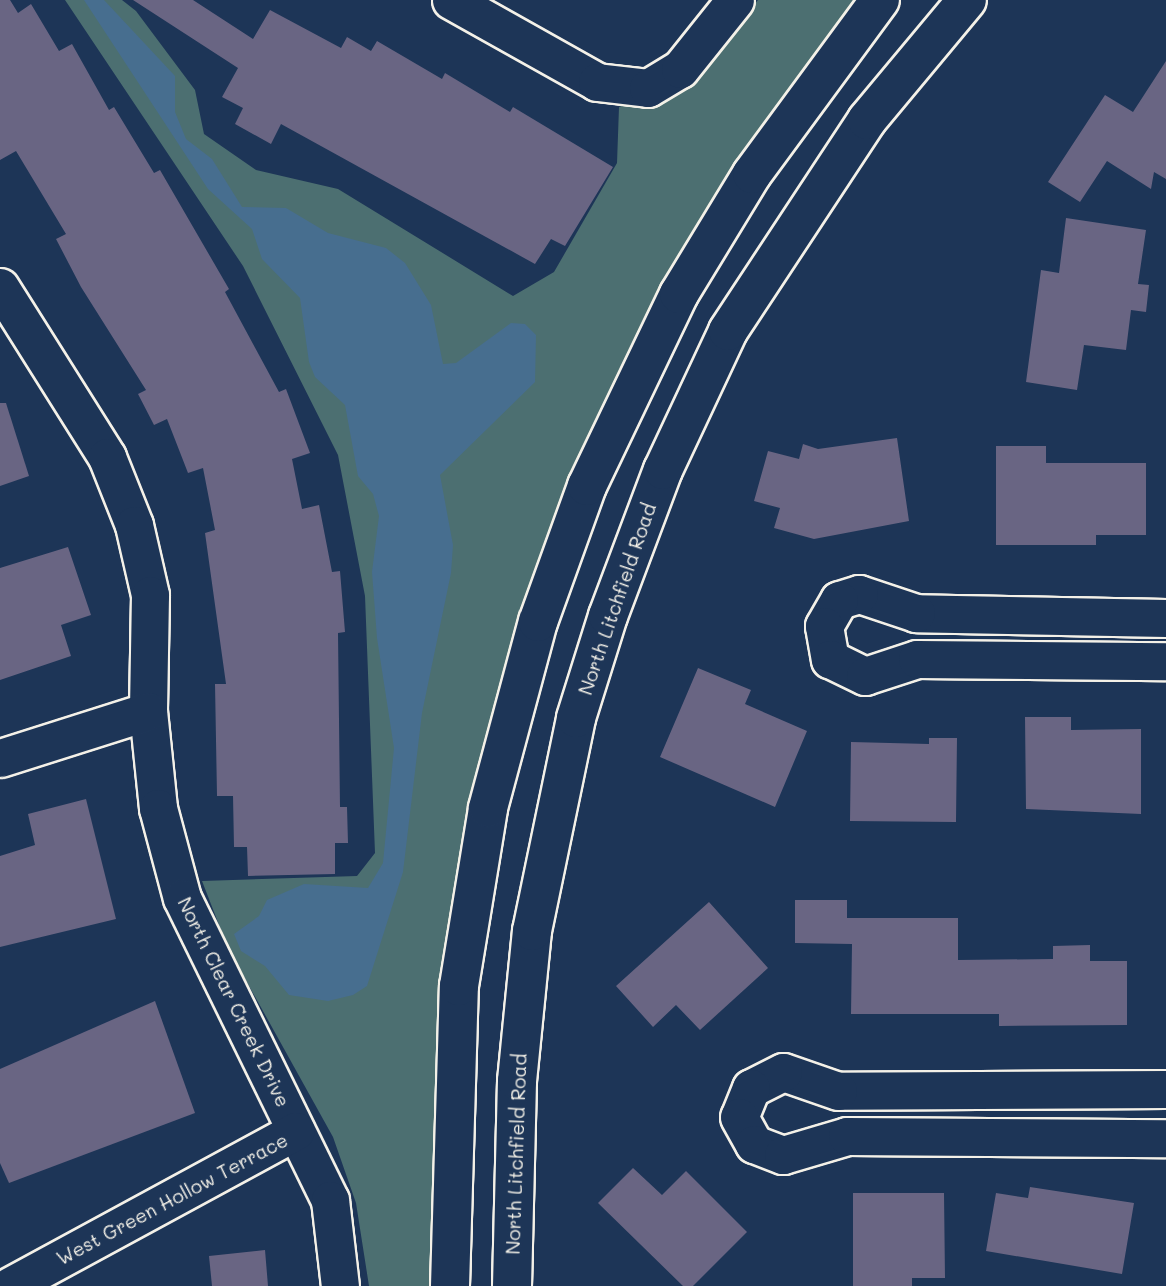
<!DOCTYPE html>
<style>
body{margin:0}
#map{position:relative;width:1166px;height:1286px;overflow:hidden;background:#1d3557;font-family:Mali,sans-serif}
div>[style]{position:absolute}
.green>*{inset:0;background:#4c6f71}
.water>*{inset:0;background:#476e8f}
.building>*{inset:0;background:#696583}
.roads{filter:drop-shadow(2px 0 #f4f1e8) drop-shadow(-2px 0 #f4f1e8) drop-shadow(0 2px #f4f1e8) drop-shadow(0 -2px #f4f1e8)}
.street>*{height:37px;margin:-18.5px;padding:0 18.5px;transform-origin:18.5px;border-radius:18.5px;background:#1d3557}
.secondary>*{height:38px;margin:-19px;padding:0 19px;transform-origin:19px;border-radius:19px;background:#1d3557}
span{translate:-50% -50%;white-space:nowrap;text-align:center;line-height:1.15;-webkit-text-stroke:5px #1d3557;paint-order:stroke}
.street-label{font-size:19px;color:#f4f1e8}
</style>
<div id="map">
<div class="green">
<i style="clip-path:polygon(65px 0,122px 0,136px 11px,195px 90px,204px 134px,256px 170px,338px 189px,513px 296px,554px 272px,617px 163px,619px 107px,695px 75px,758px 0,859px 0,730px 170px,629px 349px,566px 487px,512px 641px,471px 804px,436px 1286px,369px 1286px,356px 1203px,333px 1137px,228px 948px,202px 881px,357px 876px,375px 853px,365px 596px,338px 455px,243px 266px)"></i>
</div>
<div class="water">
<i style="clip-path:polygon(84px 0,104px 0,175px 76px,175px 112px,186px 139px,212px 159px,242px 207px,286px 208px,328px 233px,386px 248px,405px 263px,431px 305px,443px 364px,456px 363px,511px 323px,525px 324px,536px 335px,535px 382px,440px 475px,453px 545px,451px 573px,422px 713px,403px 872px,367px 986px,353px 995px,328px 1001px,289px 995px,265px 966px,241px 951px,234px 934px,259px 916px,267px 900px,304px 884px,368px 888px,383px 863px,394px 748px,377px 638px,372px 572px,379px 516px,373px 494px,358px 476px,345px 405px,315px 377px,309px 362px,300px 298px,262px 259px,252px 229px,208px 189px)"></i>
</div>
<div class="building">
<i style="clip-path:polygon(0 0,10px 0,18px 13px,31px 4px,59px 51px,72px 44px,109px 110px,114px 107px,154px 173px,160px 170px,229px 289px,225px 292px,279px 392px,286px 389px,310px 453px,292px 459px,302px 509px,319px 505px,332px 572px,340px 571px,345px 632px,338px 633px,340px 807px,347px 807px,348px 843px,335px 843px,335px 874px,248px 876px,247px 847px,234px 847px,233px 796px,217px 796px,215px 684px,226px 684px,205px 533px,215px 530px,203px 468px,188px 473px,167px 419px,154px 425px,138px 394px,146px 390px,81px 287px,56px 239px,66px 234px,16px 151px,0 160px)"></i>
<i style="clip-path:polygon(133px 0,193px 0,253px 39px,270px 10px,341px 48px,347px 37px,371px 51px,377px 41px,442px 79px,445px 73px,510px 112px,513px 107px,613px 167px,565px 246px,551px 239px,535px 264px,281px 124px,271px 144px,235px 124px,243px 108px,222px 97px,238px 68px)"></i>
<i style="clip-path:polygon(1166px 61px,1166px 179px,1154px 172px,1151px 189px,1107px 161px,1080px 202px,1048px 182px,1105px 95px,1133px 112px)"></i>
<i style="clip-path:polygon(1066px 218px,1146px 230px,1138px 284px,1149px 285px,1146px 312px,1131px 310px,1126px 350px,1084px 345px,1077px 390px,1026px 382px,1041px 270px,1059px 273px)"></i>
<i style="clip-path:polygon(0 403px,6px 403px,29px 476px,0 486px)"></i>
<i style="clip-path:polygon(897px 438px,909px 521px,814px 539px,774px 528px,780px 508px,754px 501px,768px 451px,799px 459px,803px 444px,818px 449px)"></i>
<i style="clip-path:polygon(996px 446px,1046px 446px,1046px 463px,1146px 463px,1146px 535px,1096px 535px,1096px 545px,996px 545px)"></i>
<i style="clip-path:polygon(68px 547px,91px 615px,61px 625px,71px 656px,0 680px,0 568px)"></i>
<i style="clip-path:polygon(698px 668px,751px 690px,745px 704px,807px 731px,775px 807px,660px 757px)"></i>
<i style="clip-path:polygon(1025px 717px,1071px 717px,1071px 730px,1141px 729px,1141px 814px,1026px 809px)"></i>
<i style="clip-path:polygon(929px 738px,957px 738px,956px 822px,850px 821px,851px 742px,929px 744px)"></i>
<i style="clip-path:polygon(86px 799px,116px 919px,0 947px,0 856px,35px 845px,28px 814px)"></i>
<i style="clip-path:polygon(795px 900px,847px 900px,847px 918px,958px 918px,958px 960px,1053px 959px,1053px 946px,1090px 945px,1090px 961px,1127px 961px,1127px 1025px,999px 1026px,999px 1014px,851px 1014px,852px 944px,795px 943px)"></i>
<i style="clip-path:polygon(709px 902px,768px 968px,700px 1030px,676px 1005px,653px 1027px,616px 986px)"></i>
<i style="clip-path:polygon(155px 1001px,195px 1113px,9px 1183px,0 1163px,0 1069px)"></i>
<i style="clip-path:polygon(633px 1168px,662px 1195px,686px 1171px,747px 1232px,693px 1286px,683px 1286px,598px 1203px)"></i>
<i style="clip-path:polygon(1030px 1187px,1134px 1203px,1122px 1274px,986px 1251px,996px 1193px,1028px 1198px)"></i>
<i style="clip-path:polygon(853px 1193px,944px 1193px,945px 1278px,912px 1278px,912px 1286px,853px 1286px)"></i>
<i style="clip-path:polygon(265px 1250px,268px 1286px,212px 1286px,209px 1256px)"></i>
</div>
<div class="roads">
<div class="street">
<i style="left:451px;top:0;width:167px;rotate:29.3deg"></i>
<i style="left:597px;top:82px;width:51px;rotate:6.7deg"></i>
<i style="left:648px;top:88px;width:37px;rotate:-31deg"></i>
<i style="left:680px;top:69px;width:88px;rotate:-51.4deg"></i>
<i style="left:0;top:287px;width:201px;rotate:57.8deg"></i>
<i style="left:107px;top:457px;width:73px;rotate:68.3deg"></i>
<i style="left:134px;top:525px;width:72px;rotate:77.1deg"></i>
<i style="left:150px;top:595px;width:116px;rotate:91deg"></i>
<i style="left:148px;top:711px;width:98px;rotate:84.1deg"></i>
<i style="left:158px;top:808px;width:93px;rotate:75.1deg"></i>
<i style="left:182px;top:898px;width:336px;rotate:63.9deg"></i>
<i style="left:330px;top:1200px;width:87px;rotate:83.4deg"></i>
<i style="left:1166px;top:618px;width:250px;rotate:-178.9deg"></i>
<i style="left:916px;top:613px;width:60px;rotate:-161.6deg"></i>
<i style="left:859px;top:594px;width:21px;rotate:163deg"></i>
<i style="left:839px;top:600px;width:30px;rotate:120deg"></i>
<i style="left:824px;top:626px;width:34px;rotate:80deg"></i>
<i style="left:830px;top:659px;width:39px;rotate:26deg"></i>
<i style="left:865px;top:676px;width:55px;rotate:-18.1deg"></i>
<i style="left:917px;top:659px;width:249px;rotate:0.5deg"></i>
<i style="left:0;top:758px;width:155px;rotate:-17.6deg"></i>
<i style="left:1166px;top:1089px;width:328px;rotate:179.7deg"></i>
<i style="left:838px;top:1091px;width:58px;rotate:-160.9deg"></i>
<i style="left:783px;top:1072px;width:36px;rotate:153deg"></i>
<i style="left:751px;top:1088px;width:31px;rotate:112deg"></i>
<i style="left:739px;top:1117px;width:31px;rotate:61deg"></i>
<i style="left:754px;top:1144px;width:31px;rotate:21deg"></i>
<i style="left:783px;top:1155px;width:67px;rotate:-16.5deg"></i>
<i style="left:847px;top:1136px;width:319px;rotate:0.4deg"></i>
<i style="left:10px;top:1286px;width:325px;rotate:-28.5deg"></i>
</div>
<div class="secondary">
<i style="left:450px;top:1286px;width:300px;rotate:-88.3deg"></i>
<i style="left:459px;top:986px;width:180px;rotate:-80.7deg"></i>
<i style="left:488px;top:808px;width:193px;rotate:-75deg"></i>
<i style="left:538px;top:622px;width:145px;rotate:-70.2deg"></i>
<i style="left:587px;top:486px;width:213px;rotate:-64.4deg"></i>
<i style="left:679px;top:294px;width:140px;rotate:-58.7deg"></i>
<i style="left:752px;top:174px;width:216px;rotate:-53.7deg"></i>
<i style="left:512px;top:1286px;width:205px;rotate:-88.6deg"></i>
<i style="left:517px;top:1081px;width:151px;rotate:-84.3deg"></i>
<i style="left:532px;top:931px;width:217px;rotate:-78.3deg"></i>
<i style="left:576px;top:718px;width:107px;rotate:-72.6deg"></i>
<i style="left:608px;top:616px;width:156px;rotate:-69.4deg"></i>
<i style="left:663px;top:470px;width:153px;rotate:-64.9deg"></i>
<i style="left:728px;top:331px;width:253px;rotate:-56.6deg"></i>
<i style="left:867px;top:120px;width:156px;rotate:-50.2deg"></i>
</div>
</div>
<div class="street-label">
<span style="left:617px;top:599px;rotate:-71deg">North Litchfield Road</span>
<span style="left:234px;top:1002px;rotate:64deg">North Clear Creek Drive</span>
<span style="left:516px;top:1154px;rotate:-88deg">North Litchfield Road</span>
<span style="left:172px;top:1199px;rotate:-28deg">West Green Hollow Terrace</span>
</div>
</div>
